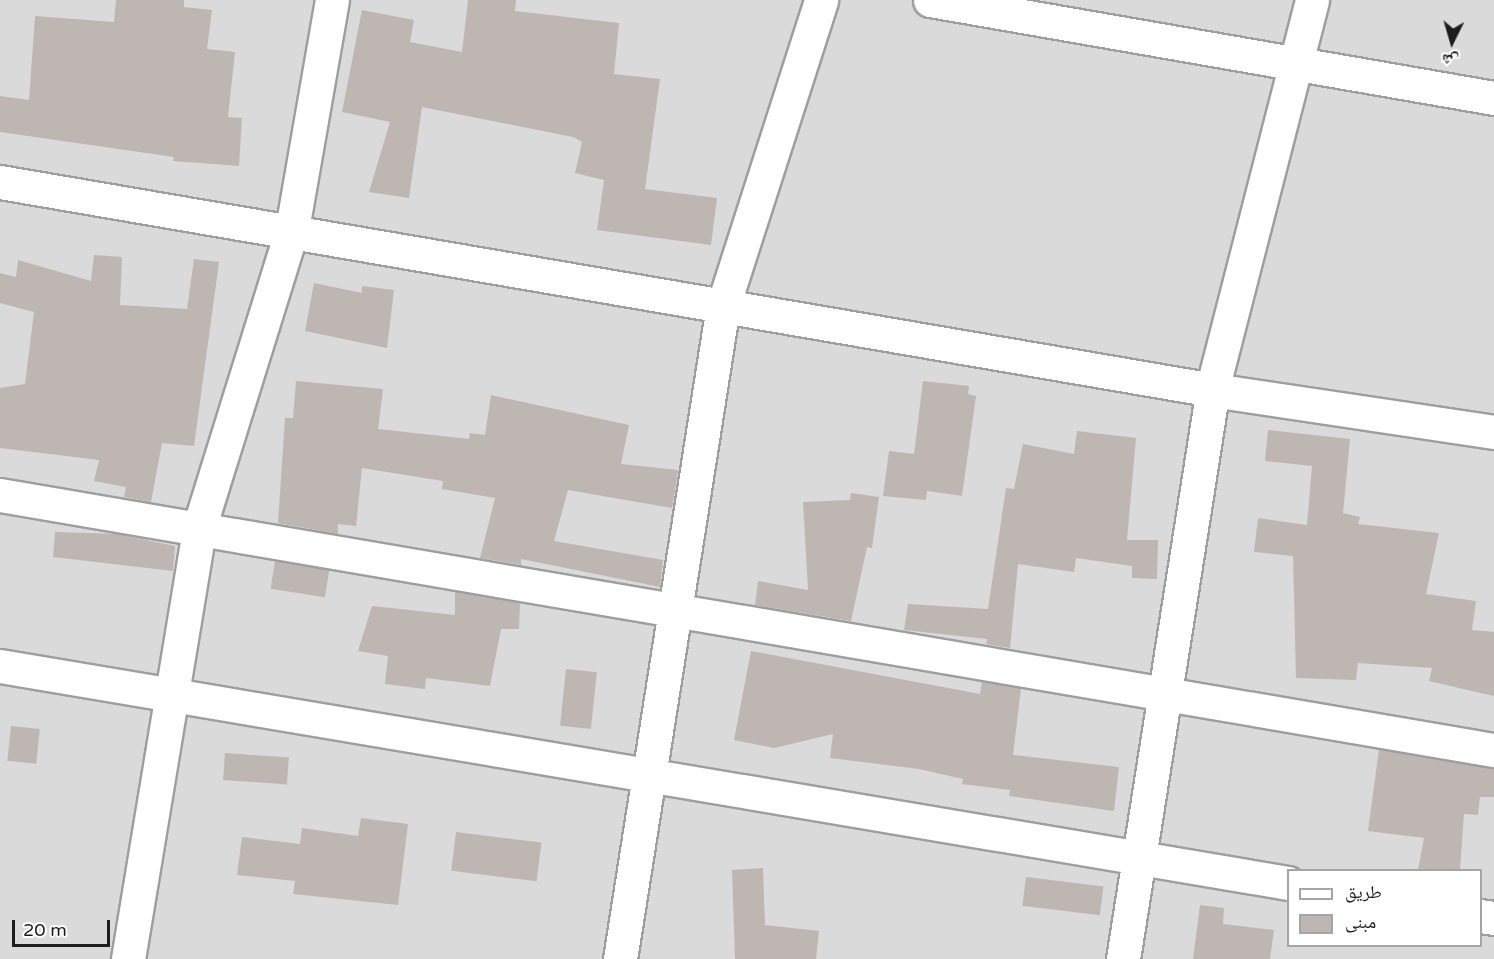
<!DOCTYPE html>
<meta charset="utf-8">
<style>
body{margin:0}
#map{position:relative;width:1494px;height:959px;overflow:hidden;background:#edeae4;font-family:"Varela Round","Noto Naskh Arabic",sans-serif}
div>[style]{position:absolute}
.residential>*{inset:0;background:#dbdada}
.building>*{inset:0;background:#bdb6b2;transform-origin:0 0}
.roads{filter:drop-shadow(2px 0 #9e9e9e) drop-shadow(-2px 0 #9e9e9e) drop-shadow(0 2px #9e9e9e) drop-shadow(0 -2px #9e9e9e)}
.minor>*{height:33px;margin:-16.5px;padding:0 16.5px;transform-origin:16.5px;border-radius:16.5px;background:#fff}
span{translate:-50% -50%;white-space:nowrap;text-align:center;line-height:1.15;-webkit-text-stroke:5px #fff;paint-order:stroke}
.legend{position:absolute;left:1287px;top:869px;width:195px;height:78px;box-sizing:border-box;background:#fff;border:2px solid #a5a5a5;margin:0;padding:8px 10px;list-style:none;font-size:18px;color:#1d1d1d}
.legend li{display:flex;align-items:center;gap:12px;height:30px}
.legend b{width:30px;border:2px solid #a5a5a5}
.north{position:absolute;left:1422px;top:12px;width:60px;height:60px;-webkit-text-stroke:4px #fff;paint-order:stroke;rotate:185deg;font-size:16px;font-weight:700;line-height:24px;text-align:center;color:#1d1d1d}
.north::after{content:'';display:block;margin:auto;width:21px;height:27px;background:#1d1d1d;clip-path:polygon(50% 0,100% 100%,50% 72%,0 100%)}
.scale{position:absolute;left:12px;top:920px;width:98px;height:27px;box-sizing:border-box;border:3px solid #1d1d1d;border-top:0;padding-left:8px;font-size:18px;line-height:21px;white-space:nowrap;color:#1d1d1d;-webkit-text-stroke:4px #fff;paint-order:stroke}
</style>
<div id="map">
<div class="residential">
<i style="clip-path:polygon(evenodd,0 0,1494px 0,1494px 959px,0 959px,0 0,1288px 870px,1480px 870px,1480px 946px,1288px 946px,1288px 870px)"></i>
</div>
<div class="building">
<i style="clip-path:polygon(116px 0,184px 0,184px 7px,212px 10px,207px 49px,235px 52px,228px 117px,242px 118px,239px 166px,173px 161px,174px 157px,0 132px,0 96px,29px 100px,35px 16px,114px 22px)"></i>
<i style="clip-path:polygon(468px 0,516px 0,515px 11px,619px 23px,614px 74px,660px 79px,645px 189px,717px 198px,711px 245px,597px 230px,604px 180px,575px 173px,582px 142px,573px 137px,422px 107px,409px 198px,369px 192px,390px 122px,342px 112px,362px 10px,414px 20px,410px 42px,462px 52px)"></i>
<i style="clip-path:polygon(94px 255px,122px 257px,120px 305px,187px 309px,194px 259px,219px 262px,194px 446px,162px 443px,151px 502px,124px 497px,126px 487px,94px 481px,99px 460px,0 448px,0 388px,25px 384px,34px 312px,0 303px,0 273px,16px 277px,18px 260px,91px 281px)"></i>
<i style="clip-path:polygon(314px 283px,362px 293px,362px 286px,394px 290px,387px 348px,305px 331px)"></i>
<i style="clip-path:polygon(296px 381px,383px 389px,378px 429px,469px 439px,470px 433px,485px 435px,491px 395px,629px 425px,621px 464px,678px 470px,672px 508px,568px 490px,554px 541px,663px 560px,660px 587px,521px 559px,521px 565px,480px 558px,495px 498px,442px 489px,443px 481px,362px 468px,356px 526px,338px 524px,338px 534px,278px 523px,285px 418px,293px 418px)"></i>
<i style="clip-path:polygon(923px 381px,969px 386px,968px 394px,976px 396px,962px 496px,927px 491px,926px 500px,883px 496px,889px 451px,914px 454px)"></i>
<i style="clip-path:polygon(1268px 430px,1350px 439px,1343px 513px,1360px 517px,1358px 524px,1439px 533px,1426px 594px,1476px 601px,1472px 630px,1494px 632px,1494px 696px,1429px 681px,1432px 668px,1358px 663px,1356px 680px,1296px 678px,1293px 556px,1254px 552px,1258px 518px,1307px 525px,1312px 466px,1265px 461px)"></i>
<i style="clip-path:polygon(1077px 431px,1136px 438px,1127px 540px,1158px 540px,1157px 579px,1132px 578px,1132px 566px,1076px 558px,1074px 572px,1018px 564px,1010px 648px,986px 644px,987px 639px,904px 630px,908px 604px,988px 609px,1006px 488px,1014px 489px,1023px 444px,1074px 454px)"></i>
<i style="clip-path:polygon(851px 493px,879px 497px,872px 548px,867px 547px,851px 621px,755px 605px,758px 581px,808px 590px,803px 502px,850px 500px)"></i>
<i style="clip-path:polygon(55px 532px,117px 534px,175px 546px,173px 571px,53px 557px)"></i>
<i style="left:275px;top:561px;width:55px;height:28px;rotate:9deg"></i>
<i style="clip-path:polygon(455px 592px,520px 603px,519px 629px,501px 629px,490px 686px,426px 678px,425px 689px,385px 684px,388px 656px,358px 651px,372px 606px,455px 615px)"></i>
<i style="clip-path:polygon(751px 651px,980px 694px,982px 682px,1021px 688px,1013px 755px,1119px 767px,1114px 811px,1009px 796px,1010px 790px,962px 784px,963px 779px,919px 769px,830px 758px,833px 734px,774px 748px,734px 740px)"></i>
<i style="left:566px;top:669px;width:31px;height:57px;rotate:6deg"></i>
<i style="left:11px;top:726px;width:29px;height:35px;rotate:6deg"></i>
<i style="clip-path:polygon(1379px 749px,1494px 768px,1494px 797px,1480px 797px,1478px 815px,1464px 814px,1460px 870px,1418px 870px,1424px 838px,1368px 831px)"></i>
<i style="left:225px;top:753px;width:64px;height:27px;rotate:4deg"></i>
<i style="clip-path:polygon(361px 818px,408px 824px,398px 905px,293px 894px,295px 881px,237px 875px,242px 837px,300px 844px,302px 828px,358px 836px)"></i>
<i style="left:456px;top:832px;width:86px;height:39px;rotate:7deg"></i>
<i style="clip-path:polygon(763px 868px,765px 925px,819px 931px,816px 959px,735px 959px,732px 870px)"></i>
<i style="left:1026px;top:877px;width:78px;height:29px;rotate:7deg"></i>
<i style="clip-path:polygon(1200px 905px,1224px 908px,1223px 924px,1274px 930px,1270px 959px,1193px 959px)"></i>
</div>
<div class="roads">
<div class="minor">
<i style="left:930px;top:0;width:572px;rotate:9.86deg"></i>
<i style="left:0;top:182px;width:1231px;rotate:9.73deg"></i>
<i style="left:1213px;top:390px;width:284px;rotate:8.5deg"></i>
<i style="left:0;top:495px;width:1516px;rotate:9.69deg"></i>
<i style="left:0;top:666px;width:1306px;rotate:9.56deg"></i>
<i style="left:1480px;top:916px;width:14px;rotate:8deg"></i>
<i style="left:128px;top:959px;width:437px;rotate:-80.6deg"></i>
<i style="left:199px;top:528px;width:313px;rotate:-72.7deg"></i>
<i style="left:292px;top:229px;width:232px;rotate:-80.1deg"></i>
<i style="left:620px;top:959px;width:661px;rotate:-81.04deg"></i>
<i style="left:723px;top:306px;width:321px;rotate:-72.2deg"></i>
<i style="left:1123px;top:959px;width:584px;rotate:-81.04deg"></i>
<i style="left:1214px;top:382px;width:394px;rotate:-75.6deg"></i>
</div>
</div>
<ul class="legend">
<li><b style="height:8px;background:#fff"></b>طريق</li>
<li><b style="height:16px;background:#bdb6b2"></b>مبنى</li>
</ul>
<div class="north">ش</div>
<div class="scale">20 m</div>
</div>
